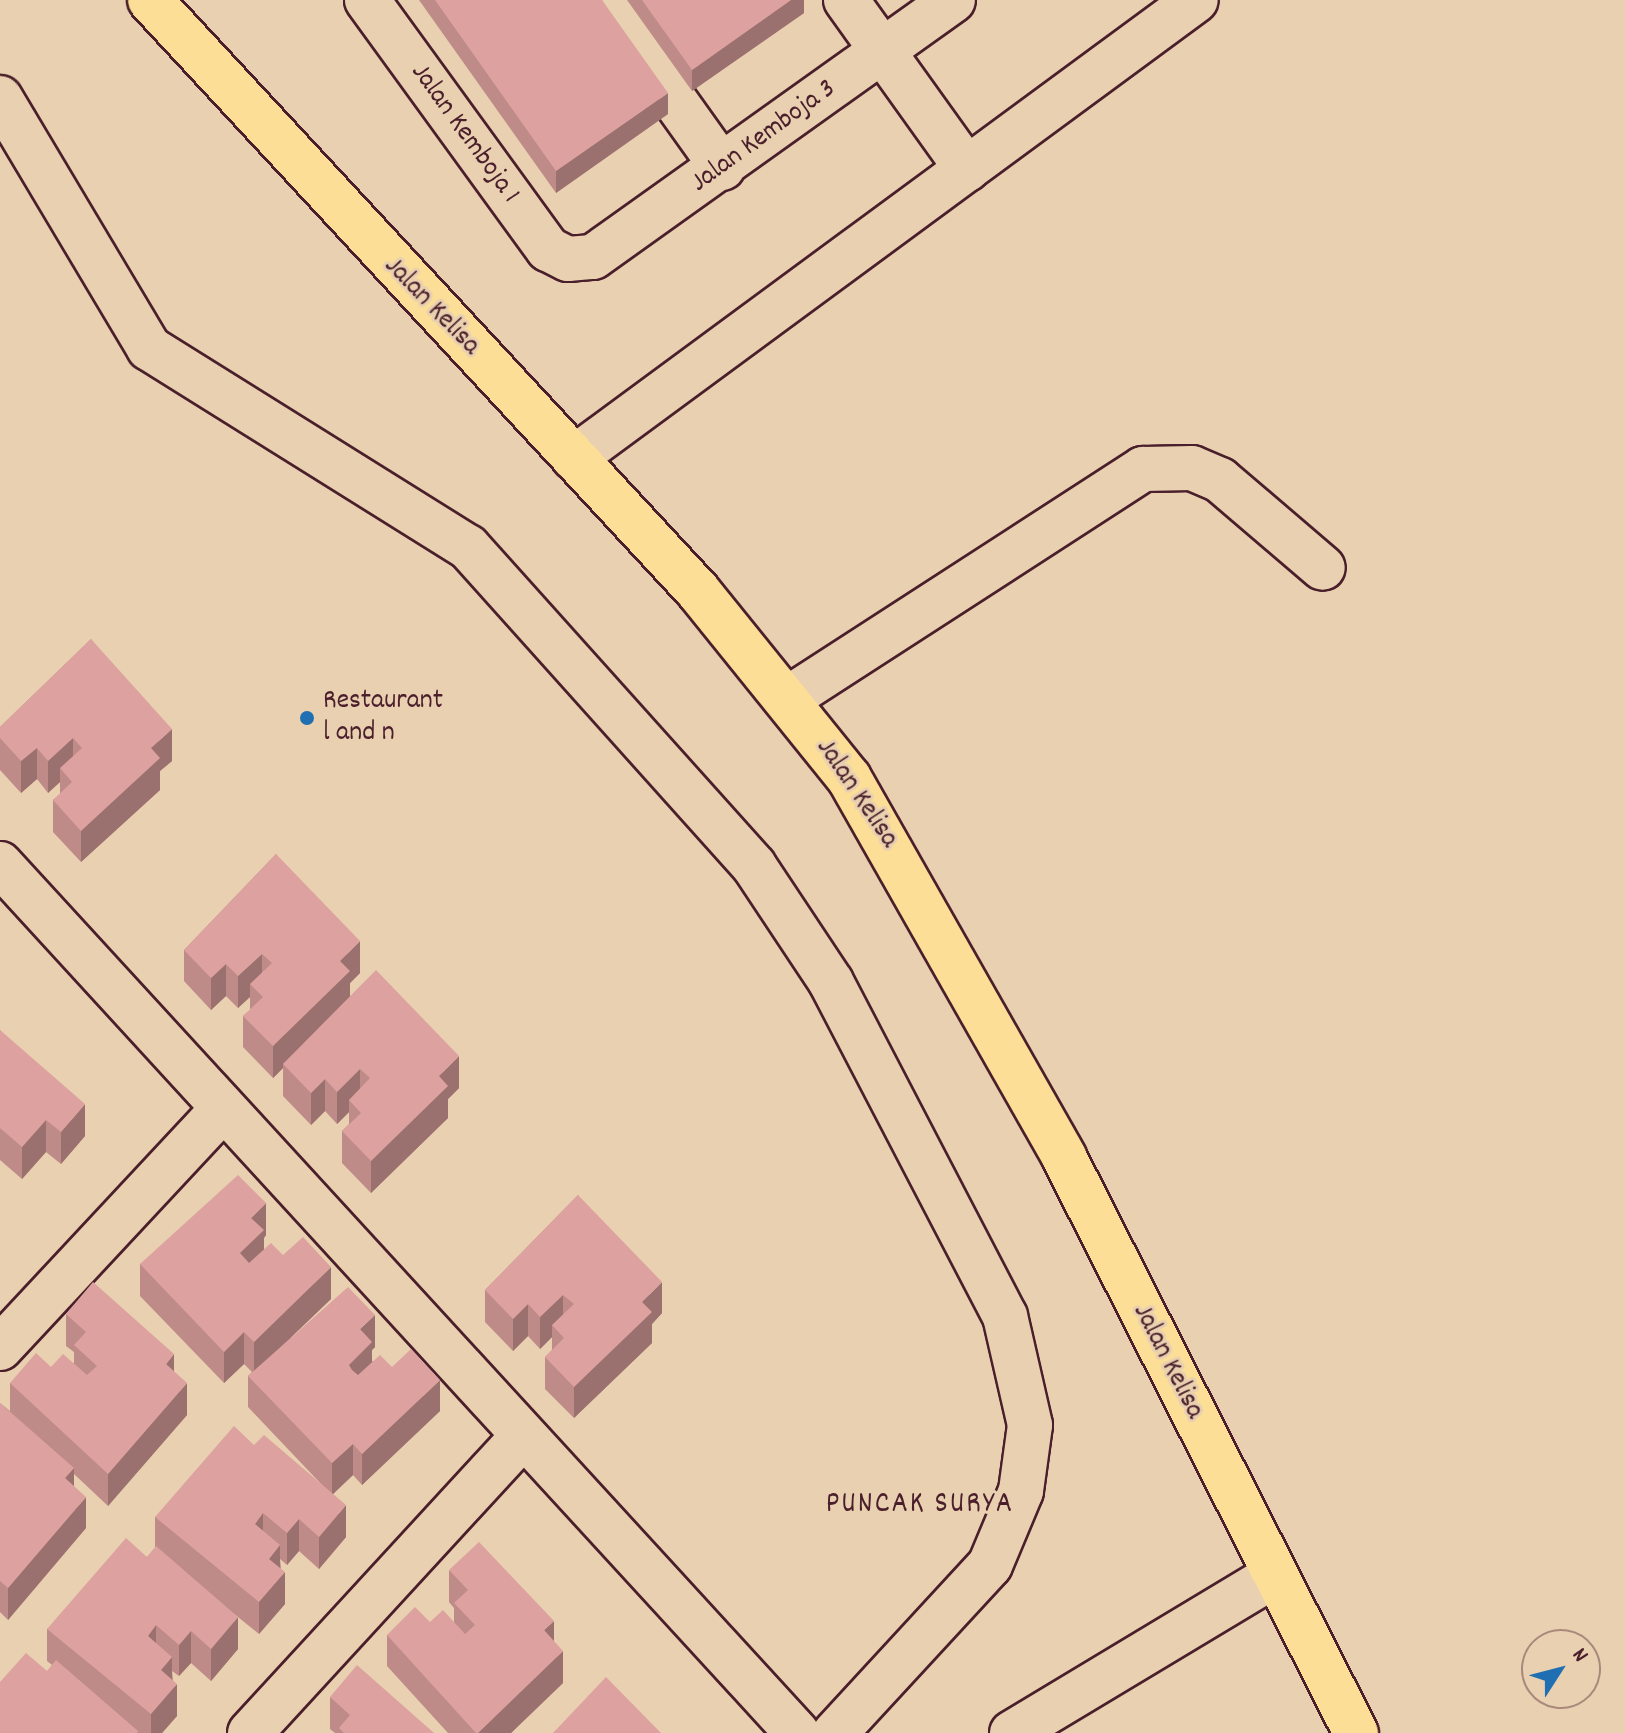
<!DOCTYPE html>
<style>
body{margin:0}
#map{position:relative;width:1625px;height:1733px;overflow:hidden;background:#e8d0b0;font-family:Dekko,sans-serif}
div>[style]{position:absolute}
.roads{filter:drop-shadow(2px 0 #4a1f2b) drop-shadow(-2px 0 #4a1f2b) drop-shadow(0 2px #4a1f2b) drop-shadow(0 -2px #4a1f2b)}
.minor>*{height:44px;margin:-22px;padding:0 22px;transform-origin:22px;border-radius:22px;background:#e8d0b0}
.major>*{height:44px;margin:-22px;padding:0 22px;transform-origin:22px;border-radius:22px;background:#fcde96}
.wall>*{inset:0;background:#be8b89}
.shaded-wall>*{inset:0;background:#9b716f}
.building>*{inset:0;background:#dda29f}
.dots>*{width:22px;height:22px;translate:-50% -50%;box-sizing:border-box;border:4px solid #e8d0b0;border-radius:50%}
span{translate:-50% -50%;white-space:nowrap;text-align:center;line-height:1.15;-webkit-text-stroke:6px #e8d0b0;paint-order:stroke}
.street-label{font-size:28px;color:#4a1f2b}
.poi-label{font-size:28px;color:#4a1f2b}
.left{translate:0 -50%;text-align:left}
.neighbourhood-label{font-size:30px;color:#4a1f2b;letter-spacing:2px}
.north{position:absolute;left:1521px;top:1629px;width:80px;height:80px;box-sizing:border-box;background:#e8d0b0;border:2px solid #a9897b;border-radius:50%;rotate:54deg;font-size:22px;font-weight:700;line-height:32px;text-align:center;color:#4a1f2b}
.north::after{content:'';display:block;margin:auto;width:28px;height:36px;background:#1f6fb2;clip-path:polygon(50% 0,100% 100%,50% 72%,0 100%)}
</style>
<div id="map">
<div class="roads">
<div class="minor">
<i style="left:367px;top:0;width:308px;rotate:54deg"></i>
<i style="left:548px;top:249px;width:22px;rotate:27deg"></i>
<i style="left:568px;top:259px;width:25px;rotate:-5deg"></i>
<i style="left:593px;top:257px;width:442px;rotate:-35.5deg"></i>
<i style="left:603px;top:0;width:206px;rotate:54.5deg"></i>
<i style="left:846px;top:0;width:208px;rotate:54.4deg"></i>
<i style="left:0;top:98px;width:291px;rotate:59.2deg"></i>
<i style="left:149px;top:348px;width:376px;rotate:32deg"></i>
<i style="left:468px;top:547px;width:428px;rotate:48.1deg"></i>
<i style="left:754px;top:866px;width:139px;rotate:56.4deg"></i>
<i style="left:831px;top:982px;width:377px;rotate:62.5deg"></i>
<i style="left:1005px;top:1316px;width:112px;rotate:77.1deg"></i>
<i style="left:1030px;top:1425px;width:67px;rotate:97.8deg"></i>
<i style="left:1021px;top:1491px;width:80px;rotate:112.7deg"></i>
<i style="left:990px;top:1565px;width:229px;rotate:132.7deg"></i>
<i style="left:574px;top:458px;width:772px;rotate:-36.37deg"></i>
<i style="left:789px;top:698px;width:422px;rotate:-32.9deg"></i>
<i style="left:1143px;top:469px;width:49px;rotate:-1.2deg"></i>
<i style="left:1192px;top:468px;width:30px;rotate:23deg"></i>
<i style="left:1220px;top:480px;width:135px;rotate:40.5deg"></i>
<i style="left:0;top:864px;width:1179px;rotate:47.47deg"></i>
<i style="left:0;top:1348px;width:323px;rotate:-47deg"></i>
<i style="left:250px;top:1733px;width:399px;rotate:-47.4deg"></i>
<i style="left:1012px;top:1733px;width:305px;rotate:-31deg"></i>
</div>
<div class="major">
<i style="left:150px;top:0;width:806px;rotate:47.16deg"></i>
<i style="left:698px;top:591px;width:240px;rotate:51.1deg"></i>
<i style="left:849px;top:778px;width:436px;rotate:60.4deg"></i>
<i style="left:1064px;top:1157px;width:646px;rotate:63.12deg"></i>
</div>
</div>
<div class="wall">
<i style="clip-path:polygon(419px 0,602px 0,668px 114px,556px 193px)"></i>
<i style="clip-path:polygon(627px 0,804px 0,804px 13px,692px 91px)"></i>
<i style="clip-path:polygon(91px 639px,172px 761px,160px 771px,160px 790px,81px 862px,53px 832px,53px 800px,60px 794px,60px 782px,48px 793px,37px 779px,21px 793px,0 770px,0 727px)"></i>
<i style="clip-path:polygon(276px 854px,360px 973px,350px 983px,350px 996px,459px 1088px,448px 1099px,448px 1118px,371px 1193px,342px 1163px,342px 1131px,349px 1124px,349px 1112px,337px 1124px,325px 1111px,311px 1125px,283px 1096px,283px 1068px,273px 1078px,243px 1047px,243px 1016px,250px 1010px,250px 997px,238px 1008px,226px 996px,211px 1010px,184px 981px,184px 950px)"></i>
<i style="clip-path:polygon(0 1030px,85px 1136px,61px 1164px,46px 1152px,22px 1179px,0 1160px)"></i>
<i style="clip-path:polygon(578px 1195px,662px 1313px,652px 1324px,652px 1343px,574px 1418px,545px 1389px,545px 1357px,552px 1350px,552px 1337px,540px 1349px,528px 1336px,513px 1351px,485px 1322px,485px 1290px)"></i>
<i style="clip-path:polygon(266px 1235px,264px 1238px,264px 1250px,283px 1255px,331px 1299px,290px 1338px,375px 1347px,372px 1350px,372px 1361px,392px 1367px,440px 1411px,362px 1485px,353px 1475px,333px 1494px,346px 1537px,319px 1569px,299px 1551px,287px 1565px,280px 1559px,285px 1604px,259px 1634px,233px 1613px,238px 1649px,211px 1681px,191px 1663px,179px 1676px,172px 1671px,177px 1716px,162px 1733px,0 1733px,52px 1665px,47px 1661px,47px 1629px,147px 1557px,155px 1548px,155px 1517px,254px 1445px,323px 1486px,248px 1407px,248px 1376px,252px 1372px,244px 1364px,224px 1383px,140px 1296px,140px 1264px)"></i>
<i style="clip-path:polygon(66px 1314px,174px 1372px,187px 1415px,108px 1506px,74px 1474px,74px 1486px,86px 1528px,8px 1620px,0 1612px,0 1403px,10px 1411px,10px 1383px,51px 1367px,74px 1363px,74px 1352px,66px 1346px)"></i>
<i style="clip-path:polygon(449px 1570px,554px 1641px,563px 1683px,511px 1733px,448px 1733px,387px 1666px,387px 1635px,430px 1622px,454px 1622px,454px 1608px,449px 1602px)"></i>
<i style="clip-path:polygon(330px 1697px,434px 1733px,335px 1733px,330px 1729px)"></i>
</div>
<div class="shaded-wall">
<i style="clip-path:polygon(791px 0,804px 0,804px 13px,692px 91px,692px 70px)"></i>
<i style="clip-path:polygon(668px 93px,668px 114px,556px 193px,556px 171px)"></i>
<i style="clip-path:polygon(172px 729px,172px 761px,160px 771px,160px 790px,81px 862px,81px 831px,151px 748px)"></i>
<i style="clip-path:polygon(73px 738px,73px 770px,60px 768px,60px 782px,48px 793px,48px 761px)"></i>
<i style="clip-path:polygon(37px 748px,37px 779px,21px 793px,21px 761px)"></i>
<i style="clip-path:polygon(360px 941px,360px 973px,350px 983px,350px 1002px,283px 1064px,283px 1068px,273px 1078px,273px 1046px,340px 961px)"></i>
<i style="clip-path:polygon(262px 954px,262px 985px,250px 984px,250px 997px,238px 1008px,238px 976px)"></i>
<i style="clip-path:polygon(226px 964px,226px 996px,211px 1010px,211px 978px)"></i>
<i style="clip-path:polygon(459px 1056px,459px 1088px,448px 1099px,448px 1118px,371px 1193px,371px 1161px,439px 1076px)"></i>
<i style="clip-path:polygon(360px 1069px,360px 1101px,349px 1100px,349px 1112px,337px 1124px,337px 1092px)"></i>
<i style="clip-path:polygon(325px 1079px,325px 1111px,311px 1125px,311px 1093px)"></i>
<i style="clip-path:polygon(85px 1104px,85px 1136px,61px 1164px,61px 1132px)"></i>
<i style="clip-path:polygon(46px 1120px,46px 1152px,22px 1179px,22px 1147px)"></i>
<i style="clip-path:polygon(266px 1203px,266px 1235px,264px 1238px,264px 1262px,240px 1285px,240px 1253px,251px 1218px)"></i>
<i style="clip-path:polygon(331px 1267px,331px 1299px,254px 1373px,254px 1342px)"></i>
<i style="clip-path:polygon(662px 1282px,662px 1313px,652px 1324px,652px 1343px,574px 1418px,574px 1387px,642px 1302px)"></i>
<i style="clip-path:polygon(563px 1295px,563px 1326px,552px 1325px,552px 1337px,540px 1349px,540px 1317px)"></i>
<i style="clip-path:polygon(528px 1304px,528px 1336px,513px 1351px,513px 1319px)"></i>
<i style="clip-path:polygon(375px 1315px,375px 1347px,372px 1350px,372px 1374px,349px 1396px,349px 1365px,360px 1329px)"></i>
<i style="clip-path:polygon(244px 1332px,244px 1364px,224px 1383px,224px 1352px)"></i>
<i style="clip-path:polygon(174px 1354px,174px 1386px,166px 1364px)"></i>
<i style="clip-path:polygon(440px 1380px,440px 1411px,362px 1485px,362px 1454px)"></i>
<i style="clip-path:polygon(187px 1383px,187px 1415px,108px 1506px,108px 1474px)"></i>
<i style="clip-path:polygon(353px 1444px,353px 1475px,332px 1495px,332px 1463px)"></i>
<i style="clip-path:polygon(74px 1468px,74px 1500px,65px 1478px)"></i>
<i style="clip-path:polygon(86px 1497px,86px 1528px,8px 1620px,8px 1588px)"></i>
<i style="clip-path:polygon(346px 1505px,346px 1537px,319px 1569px,319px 1537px)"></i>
<i style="clip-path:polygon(263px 1513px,263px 1545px,255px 1524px)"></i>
<i style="clip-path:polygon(299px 1519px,299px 1551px,287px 1565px,287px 1533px)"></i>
<i style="clip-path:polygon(280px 1545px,280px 1577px,285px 1572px,285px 1604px,259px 1634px,259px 1602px,269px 1559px)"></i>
<i style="clip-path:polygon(238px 1617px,238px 1649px,211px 1681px,211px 1649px)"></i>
<i style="clip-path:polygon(554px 1621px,554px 1653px,544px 1630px)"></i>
<i style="clip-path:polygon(156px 1625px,156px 1657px,148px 1636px)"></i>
<i style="clip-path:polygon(191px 1631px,191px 1663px,179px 1676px,179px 1645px)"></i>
<i style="clip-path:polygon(563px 1651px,563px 1683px,511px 1733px,478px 1733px)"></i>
<i style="clip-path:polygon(172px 1657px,172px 1689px,177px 1684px,177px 1716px,162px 1733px,151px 1733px,151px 1714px,161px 1670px)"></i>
</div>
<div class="building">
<i style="clip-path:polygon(435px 0,602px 0,668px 93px,556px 171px)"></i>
<i style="clip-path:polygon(642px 0,791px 0,692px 70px)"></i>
<i style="clip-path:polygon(91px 639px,172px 729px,151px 748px,160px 758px,81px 831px,53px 800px,72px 782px,60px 768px,82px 748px,73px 738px,48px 761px,37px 748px,21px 761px,0 738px,0 727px)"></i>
<i style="clip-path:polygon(276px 854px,360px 941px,340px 961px,350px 971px,273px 1046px,243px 1016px,263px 997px,250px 984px,272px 963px,262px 954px,238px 976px,226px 964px,211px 978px,184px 950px)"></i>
<i style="clip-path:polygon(376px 970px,459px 1056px,439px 1076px,448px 1086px,371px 1161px,342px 1131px,361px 1113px,349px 1100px,370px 1078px,360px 1069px,337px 1092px,325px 1079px,311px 1093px,283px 1064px)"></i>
<i style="clip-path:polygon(0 1030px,85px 1104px,61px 1132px,46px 1120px,22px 1147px,0 1128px)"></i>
<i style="clip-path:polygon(238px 1175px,266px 1203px,251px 1218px,264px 1230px,240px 1253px,249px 1263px,271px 1243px,283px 1255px,303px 1237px,331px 1267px,254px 1342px,244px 1332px,224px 1352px,140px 1264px)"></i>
<i style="clip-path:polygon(578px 1195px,662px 1282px,642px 1302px,652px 1312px,574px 1387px,545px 1357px,564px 1338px,552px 1325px,574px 1304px,563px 1295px,540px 1317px,528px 1304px,513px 1319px,485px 1290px)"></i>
<i style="clip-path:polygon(93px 1282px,174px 1354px,166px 1364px,187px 1383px,108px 1474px,10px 1383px,36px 1353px,51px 1367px,63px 1354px,87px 1375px,97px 1366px,74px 1345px,86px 1332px,66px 1314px)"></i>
<i style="clip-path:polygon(348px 1287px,375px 1315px,360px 1329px,372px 1342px,349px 1365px,352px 1370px,358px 1375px,380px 1355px,392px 1367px,411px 1349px,440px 1380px,362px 1454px,353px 1444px,332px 1463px,248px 1376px)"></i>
<i style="clip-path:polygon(0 1403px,74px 1468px,65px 1478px,86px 1497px,8px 1588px,0 1581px)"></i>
<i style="clip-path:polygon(234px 1426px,254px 1445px,264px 1435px,346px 1505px,319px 1537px,299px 1519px,287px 1533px,263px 1513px,255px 1524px,280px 1545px,269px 1559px,285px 1572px,259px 1602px,155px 1517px)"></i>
<i style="clip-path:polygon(126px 1538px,147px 1557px,156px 1546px,238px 1617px,211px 1649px,191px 1631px,179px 1645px,156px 1625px,148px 1636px,172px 1657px,161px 1670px,177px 1684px,151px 1714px,47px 1629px)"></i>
<i style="clip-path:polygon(479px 1542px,554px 1621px,544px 1630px,563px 1651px,478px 1733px,476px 1733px,387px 1635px,415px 1607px,430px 1622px,443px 1610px,465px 1634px,475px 1625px,454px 1603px,468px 1590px,449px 1570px)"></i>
<i style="clip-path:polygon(26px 1653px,47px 1671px,56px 1660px,138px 1731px,137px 1733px,0 1733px,0 1682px)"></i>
<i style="clip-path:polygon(357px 1665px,434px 1733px,344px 1733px,339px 1728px,350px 1715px,330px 1697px)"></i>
<i style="clip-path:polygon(606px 1677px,661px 1733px,553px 1733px)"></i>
</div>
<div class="dots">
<i style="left:307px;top:718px;background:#1f6fb2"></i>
</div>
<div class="street-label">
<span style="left:464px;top:134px;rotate:54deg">Jalan Kemboja 1</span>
<span style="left:764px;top:137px;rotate:-36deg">Jalan Kemboja 3</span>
<span style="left:431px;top:307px;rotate:46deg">Jalan Kelisa</span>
<span style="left:856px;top:794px;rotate:56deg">Jalan Kelisa</span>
<span style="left:1167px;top:1362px;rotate:63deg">Jalan Kelisa</span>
</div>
<div class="poi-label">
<span class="left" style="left:323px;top:718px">Restaurant<br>l and n</span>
</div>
<div class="neighbourhood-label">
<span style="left:920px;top:1506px">PUNCAK SURYA</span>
</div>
<div class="north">N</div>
</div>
